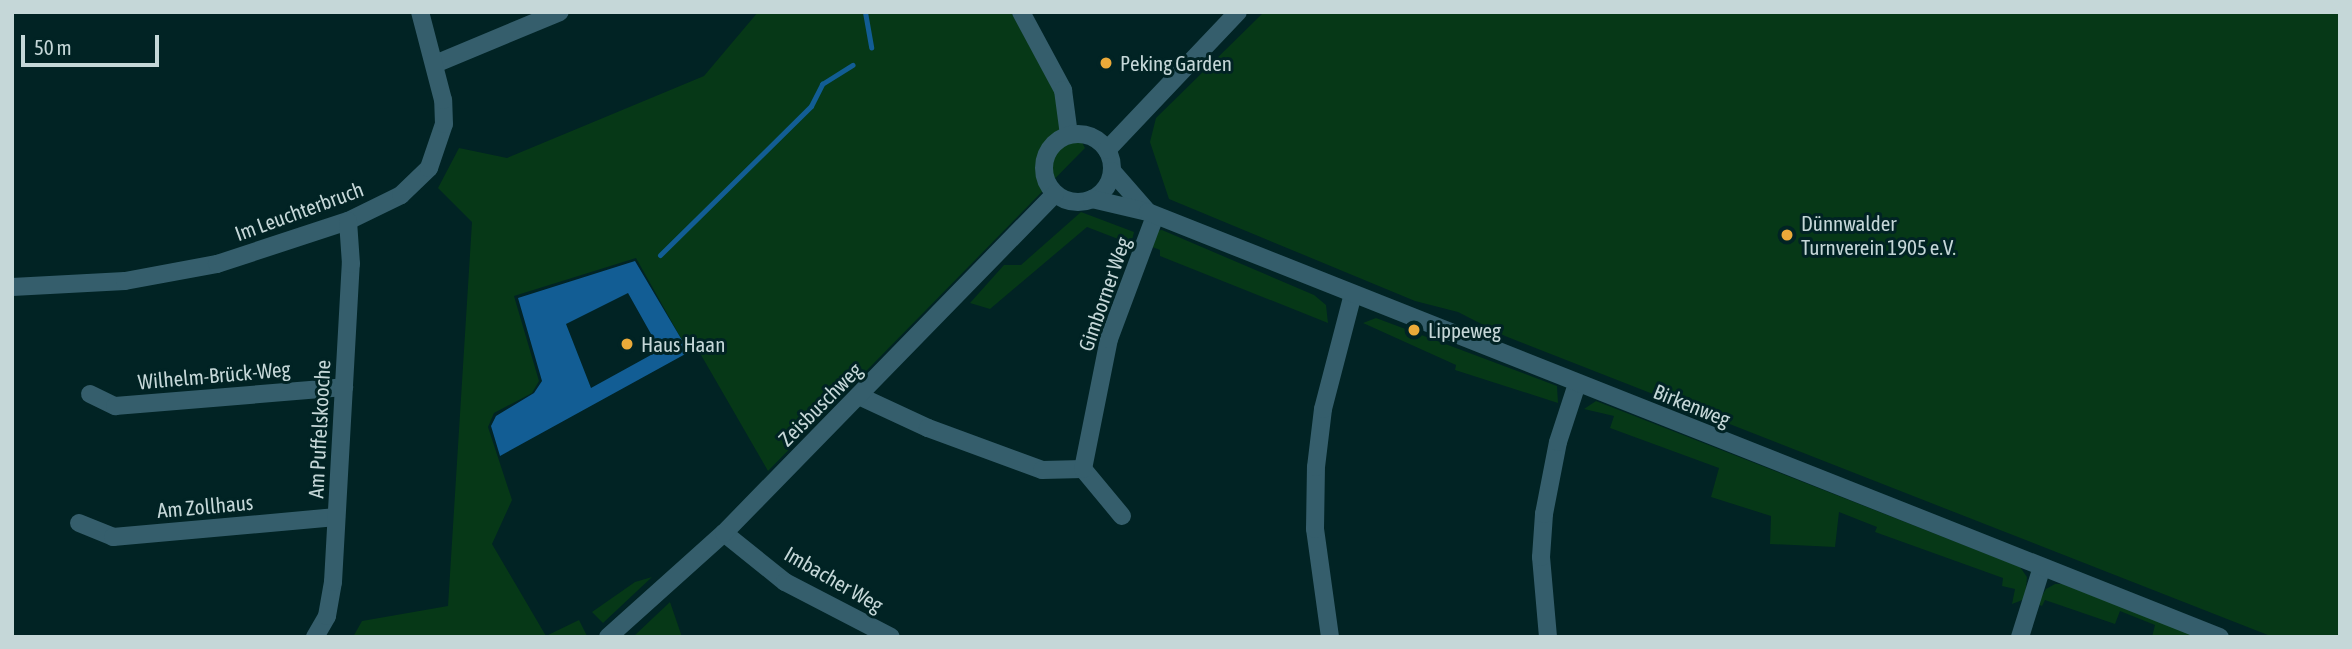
<!DOCTYPE html>
<meta charset="utf-8">
<style>
body{margin:0}
#map{position:relative;width:2352px;height:649px;overflow:hidden;background:#012324;font-family:"Asap Condensed",sans-serif}
div>[style]{position:absolute}
.green>*{inset:0;background:#063817}
.water>*{inset:0;background:#125d94}
.stream>*{height:5px;margin:-2.5px;padding:0 2.5px;transform-origin:2.5px;border-radius:2.5px;background:#125d94}
.minor>*{height:18px;margin:-9px;padding:0 9px;transform-origin:9px;border-radius:9px;background:#355e6c}
.tertiary>*{height:18px;margin:-9px;padding:0 9px;transform-origin:9px;border-radius:9px;background:#355e6c}
.tertiary>.ring{margin:-9px;padding:0;box-sizing:content-box;background:none;border:18px solid #355e6c;border-radius:50%}
.dots>*{width:19px;height:19px;translate:-50% -50%;box-sizing:border-box;border:4px solid #012324;border-radius:50%}
span{translate:-50% -50%;white-space:nowrap;text-align:center;line-height:1.15;-webkit-text-stroke:6px #012324;paint-order:stroke}
.poi-label{font-size:21px;color:#c5d7d8}
.left{translate:0 -50%;text-align:left}
.street-label{font-size:21px;color:#c5d7d8}
.frame{position:absolute;inset:0;border:14px solid #c5d7d8;pointer-events:none}
.scale{position:absolute;left:21px;top:35px;width:138px;height:32px;box-sizing:border-box;border:4px solid #c5d7d8;border-top:0;padding-left:9px;font-size:21px;line-height:24px;white-space:nowrap;color:#c5d7d8;-webkit-text-stroke:5px #012324;paint-order:stroke}
</style>
<div id="map">
<div class="green">
<i style="clip-path:polygon(758px 12px,1011px 12px,1085px 148px,768px 471px,697px 348px,687px 349px,636px 258px,514px 296px,539px 381px,532px 393px,494px 413px,488px 427px,512px 500px,492px 544px,546px 636px,579px 620px,587px 636px,353px 637px,362px 621px,448px 606px,472px 222px,438px 188px,459px 148px,507px 158px,704px 76px)"></i>
<i style="clip-path:polygon(1264px 12px,2340px 12px,2340px 637px,2273px 637px,1505px 336px,1458px 312px,1415px 301px,1169px 199px,1150px 142px,1156px 118px)"></i>
<i style="clip-path:polygon(1081px 212px,1134px 232px,1131px 244px,1087px 227px,990px 309px,970px 303px,1004px 265px,1021px 265px)"></i>
<i style="clip-path:polygon(1162px 230px,1314px 295px,1326px 305px,1328px 323px,1160px 256px,1160px 250px,1145px 244px,1149px 232px)"></i>
<i style="clip-path:polygon(1376px 318px,1557px 386px,1558px 403px,1455px 370px,1456px 365px,1363px 323px)"></i>
<i style="clip-path:polygon(1596px 401px,2020px 567px,2027px 577px,2025px 599px,2012px 604px,2015px 589px,2002px 586px,2003px 578px,1875px 532px,1877px 527px,1839px 512px,1835px 547px,1770px 544px,1771px 516px,1711px 497px,1719px 468px,1610px 428px,1614px 416px,1584px 409px)"></i>
<i style="clip-path:polygon(652px 577px,603px 623px,592px 612px,635px 582px)"></i>
<i style="clip-path:polygon(2055px 584px,2063px 584px,2198px 637px,2152px 637px,2155px 625px,2120px 611px,2115px 624px,2045px 600px,2042px 606px,2037px 604px,2046px 589px)"></i>
<i style="clip-path:polygon(670px 602px,682px 637px,633px 637px,653px 618px)"></i>
</div>
<div class="water">
<i style="clip-path:polygon(evenodd,635px 261px,689px 352px,500px 456px,491px 426px,496px 416px,534px 393px,542px 381px,518px 298px,635px 261px,628px 293px,660px 350px,591px 388px,566px 324px,628px 293px)"></i>
</div>
<div class="stream">
<i style="left:865px;top:12px;width:36px;rotate:80deg"></i>
<i style="left:660px;top:255px;width:212px;rotate:-44.6deg"></i>
<i style="left:811px;top:106px;width:25px;rotate:-63deg"></i>
<i style="left:822px;top:84px;width:36px;rotate:-32deg"></i>
</div>
<div class="minor">
<i style="left:1021px;top:12px;width:89px;rotate:61.7deg"></i>
<i style="left:1063px;top:90px;width:45px;rotate:82.4deg"></i>
<i style="left:435px;top:64px;width:135px;rotate:-22.6deg"></i>
<i style="left:12px;top:287px;width:113px;rotate:-3deg"></i>
<i style="left:125px;top:281px;width:94px;rotate:-10.5deg"></i>
<i style="left:217px;top:264px;width:138px;rotate:-18.2deg"></i>
<i style="left:348px;top:221px;width:59px;rotate:-26.1deg"></i>
<i style="left:401px;top:195px;width:39px;rotate:-44deg"></i>
<i style="left:429px;top:168px;width:46px;rotate:-71.2deg"></i>
<i style="left:444px;top:124px;width:24px;rotate:-92deg"></i>
<i style="left:443px;top:100px;width:91px;rotate:-104.6deg"></i>
<i style="left:90px;top:394px;width:28px;rotate:26deg"></i>
<i style="left:115px;top:406px;width:230px;rotate:-4.7deg"></i>
<i style="left:859px;top:396px;width:76px;rotate:24.9deg"></i>
<i style="left:928px;top:428px;width:121px;rotate:20.2deg"></i>
<i style="left:1042px;top:470px;width:41px;rotate:-1.4deg"></i>
<i style="left:1083px;top:469px;width:61px;rotate:50.3deg"></i>
<i style="left:1083px;top:469px;width:133px;rotate:-78.7deg"></i>
<i style="left:1109px;top:339px;width:131px;rotate:-69.5deg"></i>
<i style="left:79px;top:523px;width:37px;rotate:22deg"></i>
<i style="left:113px;top:537px;width:224px;rotate:-5.1deg"></i>
<i style="left:724px;top:533px;width:78px;rotate:38.8deg"></i>
<i style="left:785px;top:582px;width:119px;rotate:27.4deg"></i>
<i style="left:315px;top:637px;width:24px;rotate:-60deg"></i>
<i style="left:327px;top:616px;width:35px;rotate:-80deg"></i>
<i style="left:333px;top:582px;width:319px;rotate:-86.8deg"></i>
<i style="left:351px;top:264px;width:43px;rotate:-94deg"></i>
<i style="left:1330px;top:637px;width:109px;rotate:-97.9deg"></i>
<i style="left:1315px;top:529px;width:62px;rotate:-89.1deg"></i>
<i style="left:1316px;top:467px;width:58px;rotate:-83.1deg"></i>
<i style="left:1323px;top:409px;width:119px;rotate:-75.4deg"></i>
<i style="left:1548px;top:637px;width:80px;rotate:-95deg"></i>
<i style="left:1541px;top:557px;width:43px;rotate:-86deg"></i>
<i style="left:1544px;top:514px;width:73px;rotate:-79deg"></i>
<i style="left:1558px;top:442px;width:61px;rotate:-71.9deg"></i>
<i style="left:2020px;top:637px;width:73px;rotate:-72.6deg"></i>
</div>
<div class="tertiary">
<i class="ring" style="left:1044px;top:134px;width:50px;height:50px"></i>
<i style="left:1107px;top:150px;width:190px;rotate:-46.5deg"></i>
<i style="left:1112px;top:171px;width:55px;rotate:48.7deg"></i>
<i style="left:1092px;top:199px;width:57px;rotate:13.1deg"></i>
<i style="left:1148px;top:212px;width:1153px;rotate:21.63deg"></i>
<i style="left:608px;top:637px;width:156px;rotate:-41.9deg"></i>
<i style="left:724px;top:533px;width:474px;rotate:-45.7deg"></i>
</div>
<div class="dots">
<i style="left:1106px;top:63px;background:#ebaa39"></i>
<i style="left:1787px;top:235px;background:#ebaa39"></i>
<i style="left:1414px;top:330px;background:#ebaa39"></i>
<i style="left:627px;top:344px;background:#ebaa39"></i>
</div>
<div class="poi-label">
<span class="left" style="left:1120px;top:63px">Peking Garden</span>
<span class="left" style="left:1801px;top:235px">Dünnwalder<br>Turnverein 1905 e.V.</span>
<span class="left" style="left:1428px;top:330px">Lippeweg</span>
<span class="left" style="left:641px;top:344px">Haus Haan</span>
</div>
<div class="street-label">
<span style="left:299px;top:211px;rotate:-20deg">Im Leuchterbruch</span>
<span style="left:1104px;top:294px;rotate:-71deg">Gimborner Weg</span>
<span style="left:214px;top:375px;rotate:-5deg">Wilhelm-Brück-Weg</span>
<span style="left:820px;top:404px;rotate:-45deg">Zeisbuschweg</span>
<span style="left:1692px;top:405px;rotate:22deg">Birkenweg</span>
<span style="left:319px;top:429px;rotate:-87deg">Am Puffelskooche</span>
<span style="left:205px;top:506px;rotate:-5deg">Am Zollhaus</span>
<span style="left:834px;top:579px;rotate:30deg">Imbacher Weg</span>
</div>
<div class="frame"></div>
<div class="scale">50 m</div>
</div>
